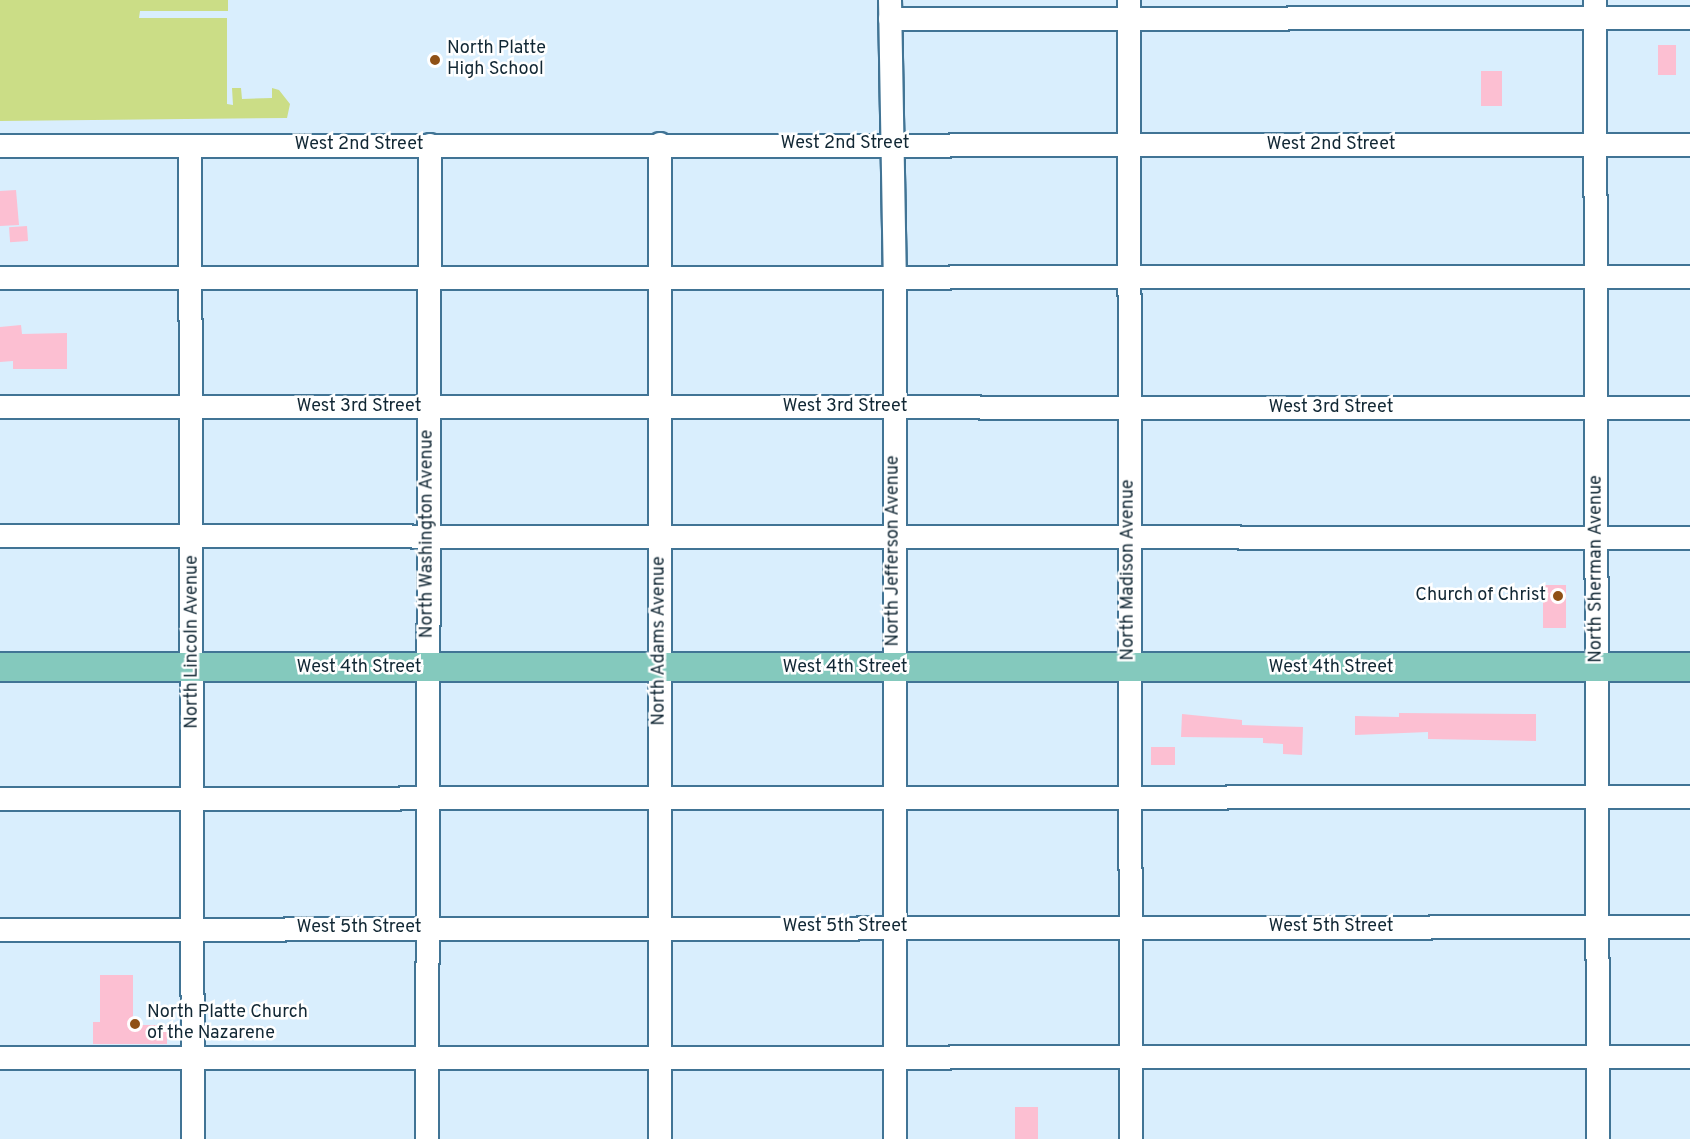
<!DOCTYPE html>
<style>
body{margin:0}
#map{position:relative;width:1690px;height:1139px;overflow:hidden;background:#d9eefd;font-family:Overpass,sans-serif}
div>[style]{position:absolute}
.green>*{inset:0;background:#cbdd86}
.building>*{inset:0;background:#fcbfd2;transform-origin:0 0}
.roads{filter:drop-shadow(2px 0 #417495) drop-shadow(-2px 0 #417495) drop-shadow(0 2px #417495) drop-shadow(0 -2px #417495)}
.minor>*{height:22px;margin:-11px;padding:0 11px;transform-origin:11px;border-radius:11px;background:#fff}
.major>*{height:28px;margin:-14px;padding:0 14px;transform-origin:14px;border-radius:14px;background:#84c9bd}
.dots>*{width:16px;height:16px;translate:-50% -50%;box-sizing:border-box;border:3px solid #fff;border-radius:50%}
span{translate:-50% -50%;white-space:nowrap;text-align:center;line-height:1.15;-webkit-text-stroke:5px #fff;paint-order:stroke}
.poi-label{font-size:18px;color:#112734}
.left{translate:0 -50%;text-align:left}
.right{translate:-100% -50%;text-align:right}
.street-label{font-size:18px;color:#112734}
</style>
<div id="map">
<div class="green">
<i style="clip-path:polygon(0 0,228px 0,228px 11px,140px 11px,139px 18px,227px 18px,227px 104px,233px 105px,232px 88px,241px 88px,242px 99px,272px 98px,272px 88px,279px 90px,290px 104px,287px 118px,0 121px)"></i>
</div>
<div class="building">
<i style="left:1658px;top:45px;width:18px;height:30px"></i>
<i style="left:1481px;top:71px;width:21px;height:35px"></i>
<i style="clip-path:polygon(16px 190px,19px 225px,0 226px,0 191px)"></i>
<i style="left:27px;top:226px;width:15px;height:18px;rotate:86deg"></i>
<i style="clip-path:polygon(21px 325px,22px 334px,67px 333px,67px 369px,13px 369px,13px 361px,0 362px,0 327px)"></i>
<i style="left:1543px;top:585px;width:23px;height:43px"></i>
<i style="clip-path:polygon(1399px 713px,1536px 714px,1536px 741px,1428px 739px,1428px 732px,1355px 735px,1355px 716px,1399px 717px)"></i>
<i style="clip-path:polygon(1182px 714px,1242px 720px,1242px 725px,1303px 727px,1302px 755px,1283px 754px,1283px 744px,1263px 743px,1263px 738px,1181px 737px)"></i>
<i style="left:1151px;top:747px;width:24px;height:18px"></i>
<i style="clip-path:polygon(100px 975px,133px 975px,133px 1025px,167px 1025px,167px 1044px,93px 1044px,93px 1022px,100px 1022px)"></i>
<i style="left:1015px;top:1107px;width:23px;height:32px"></i>
</div>
<div class="roads">
<div class="minor">
<i style="left:890px;top:0;width:278px;rotate:89deg"></i>
<i style="left:895px;top:278px;width:861px;rotate:90deg"></i>
<i style="left:1129px;top:0;width:1139px;rotate:89.9deg"></i>
<i style="left:1595px;top:0;width:1139px;rotate:89.85deg"></i>
<i style="left:890px;top:19px;width:800px;rotate:-0.07deg"></i>
<i style="left:660px;top:144px;width:995px;rotate:90deg"></i>
<i style="left:0;top:146px;width:1690px;rotate:-0.03deg"></i>
<i style="left:190px;top:146px;width:993px;rotate:89.83deg"></i>
<i style="left:0;top:278px;width:1690px;rotate:-0.03deg"></i>
<i style="left:0;top:407px;width:1690px;rotate:0.03deg"></i>
<i style="left:0;top:536px;width:1690px;rotate:0.07deg"></i>
<i style="left:0;top:799px;width:1690px;rotate:-0.07deg"></i>
<i style="left:0;top:930px;width:1690px;rotate:-0.1deg"></i>
<i style="left:0;top:1058px;width:1690px;rotate:-0.03deg"></i>
<i style="left:427px;top:1139px;width:994px;rotate:-89.83deg"></i>
</div>
<div class="major">
<i style="left:0;top:667px;width:1690px"></i>
</div>
</div>
<div class="dots">
<i style="left:435px;top:60px;background:#8f5116"></i>
<i style="left:1558px;top:596px;background:#8f5116"></i>
<i style="left:135px;top:1024px;background:#8f5116"></i>
</div>
<div class="poi-label">
<span class="left" style="left:447px;top:60px">North Platte<br>High School</span>
<span class="right" style="left:1546px;top:596px">Church of Christ</span>
<span class="left" style="left:147px;top:1024px">North Platte Church<br>of the Nazarene</span>
</div>
<div class="street-label">
<span style="left:845px;top:144px">West 2nd Street</span>
<span style="left:359px;top:145px">West 2nd Street</span>
<span style="left:1331px;top:145px">West 2nd Street</span>
<span style="left:359px;top:407px">West 3rd Street</span>
<span style="left:845px;top:407px">West 3rd Street</span>
<span style="left:1331px;top:408px">West 3rd Street</span>
<span style="left:428px;top:534px;rotate:-90deg">North Washington Avenue</span>
<span style="left:894px;top:551px;rotate:-90deg">North Jefferson Avenue</span>
<span style="left:1597px;top:569px;rotate:-90deg">North Sherman Avenue</span>
<span style="left:1129px;top:570px;rotate:-90deg">North Madison Avenue</span>
<span style="left:660px;top:641px;rotate:-90deg">North Adams Avenue</span>
<span style="left:193px;top:642px;rotate:-90deg">North Lincoln Avenue</span>
<span style="left:359px;top:668px">West 4th Street</span>
<span style="left:845px;top:668px">West 4th Street</span>
<span style="left:1331px;top:668px">West 4th Street</span>
<span style="left:845px;top:927px">West 5th Street</span>
<span style="left:1331px;top:927px">West 5th Street</span>
<span style="left:359px;top:928px">West 5th Street</span>
</div>
</div>
